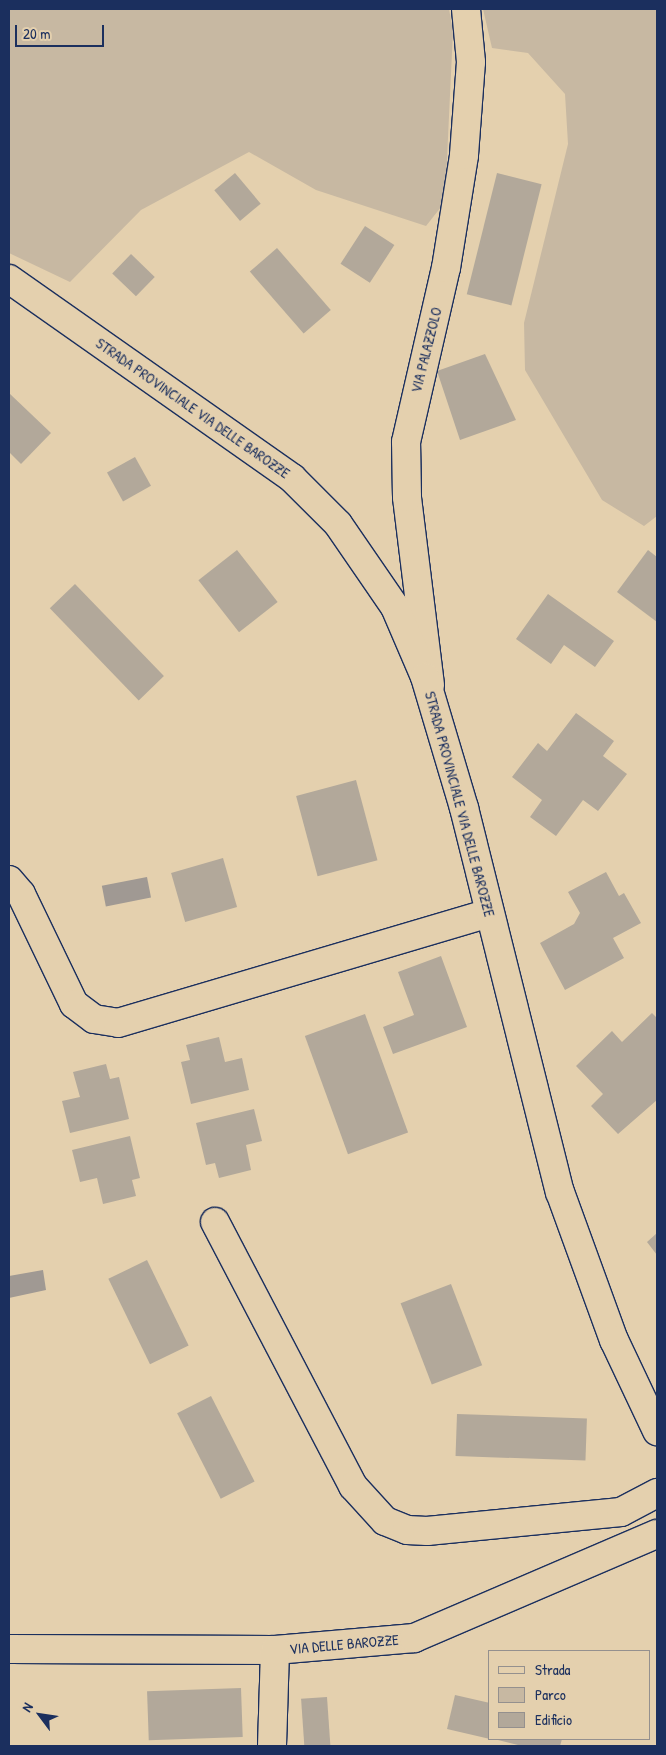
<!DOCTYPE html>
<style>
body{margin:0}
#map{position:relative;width:666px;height:1755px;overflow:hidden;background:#e4d0ae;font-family:"Patrick Hand",sans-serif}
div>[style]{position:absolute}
.green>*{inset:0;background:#c7b8a2}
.water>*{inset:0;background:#a09993;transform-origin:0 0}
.building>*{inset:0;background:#b2a89a;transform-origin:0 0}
.roads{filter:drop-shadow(1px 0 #1b2f5e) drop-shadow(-1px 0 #1b2f5e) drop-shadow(0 1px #1b2f5e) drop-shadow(0 -1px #1b2f5e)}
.street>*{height:28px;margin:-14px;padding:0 14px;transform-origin:14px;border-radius:14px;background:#e4d0ae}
.secondary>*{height:28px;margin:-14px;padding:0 14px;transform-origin:14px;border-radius:14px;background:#e4d0ae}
span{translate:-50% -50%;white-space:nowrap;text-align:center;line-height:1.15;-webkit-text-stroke:4px #e4d0ae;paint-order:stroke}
.street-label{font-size:15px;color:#1b2f5e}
.frame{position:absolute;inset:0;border:10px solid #1b2f5e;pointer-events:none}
.legend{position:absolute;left:488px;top:1650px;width:162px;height:90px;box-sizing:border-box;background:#e4d0ae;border:1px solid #94908e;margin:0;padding:6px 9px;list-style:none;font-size:15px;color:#1b2f5e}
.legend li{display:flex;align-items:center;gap:10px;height:25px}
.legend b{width:25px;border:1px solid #94908e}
.north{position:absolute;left:15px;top:1690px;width:50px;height:50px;-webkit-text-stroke:4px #e4d0ae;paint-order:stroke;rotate:301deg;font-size:14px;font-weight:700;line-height:20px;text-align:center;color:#1b2f5e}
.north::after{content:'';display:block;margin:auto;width:18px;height:22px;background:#1b2f5e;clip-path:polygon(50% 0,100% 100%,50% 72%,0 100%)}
.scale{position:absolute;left:15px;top:25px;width:89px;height:22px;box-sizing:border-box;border:2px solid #1b2f5e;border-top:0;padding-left:6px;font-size:15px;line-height:18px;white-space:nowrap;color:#1b2f5e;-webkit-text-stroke:4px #e4d0ae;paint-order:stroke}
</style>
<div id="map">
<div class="green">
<i style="clip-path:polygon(9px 9px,449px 9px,453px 31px,445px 202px,426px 226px,316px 190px,249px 152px,141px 210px,70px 282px,9px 253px)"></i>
<i style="clip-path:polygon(483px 9px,657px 9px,657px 516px,644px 526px,602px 500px,525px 370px,524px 323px,568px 144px,565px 94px,528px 53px,492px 48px)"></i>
</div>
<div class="water">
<i style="left:147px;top:877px;width:21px;height:46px;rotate:79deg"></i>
<i style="clip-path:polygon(43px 1270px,46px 1290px,9px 1298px,9px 1276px)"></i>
</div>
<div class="building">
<i style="left:235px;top:173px;width:40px;height:27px;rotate:50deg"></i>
<i style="left:497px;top:173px;width:46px;height:125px;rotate:14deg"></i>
<i style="left:365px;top:226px;width:35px;height:45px;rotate:33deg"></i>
<i style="left:277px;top:248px;width:82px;height:36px;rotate:49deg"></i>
<i style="left:131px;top:254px;width:33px;height:27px;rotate:44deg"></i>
<i style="clip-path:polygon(485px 354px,516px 420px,460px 440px,437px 371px)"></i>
<i style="clip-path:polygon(9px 393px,51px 433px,21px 464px,9px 452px)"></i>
<i style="left:135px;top:457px;width:33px;height:32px;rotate:61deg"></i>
<i style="left:237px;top:550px;width:66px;height:49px;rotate:52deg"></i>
<i style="clip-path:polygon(648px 550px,657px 557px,657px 622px,617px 592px)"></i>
<i style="left:75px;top:584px;width:128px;height:35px;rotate:46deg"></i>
<i style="clip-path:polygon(548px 594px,614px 641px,595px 667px,564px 645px,551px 664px,516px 639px)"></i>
<i style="clip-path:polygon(576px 713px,614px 741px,603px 756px,627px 774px,598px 811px,583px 800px,556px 836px,530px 817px,542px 800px,512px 777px,538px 743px,547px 751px)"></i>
<i style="left:356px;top:780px;width:83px;height:62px;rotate:75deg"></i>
<i style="left:223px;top:858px;width:51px;height:54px;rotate:74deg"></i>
<i style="clip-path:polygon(606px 872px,619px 896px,624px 893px,641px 923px,613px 938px,624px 958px,565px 990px,540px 943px,574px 924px,580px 913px,568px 892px)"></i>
<i style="clip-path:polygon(441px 956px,467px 1027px,393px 1054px,383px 1027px,414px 1015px,398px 972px)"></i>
<i style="clip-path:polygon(652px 1013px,657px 1018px,657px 1100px,618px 1134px,591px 1106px,603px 1094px,576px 1066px,612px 1031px,622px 1042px)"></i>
<i style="left:365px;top:1014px;width:126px;height:64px;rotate:70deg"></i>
<i style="clip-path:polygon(219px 1037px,225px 1062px,242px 1058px,249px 1090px,191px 1104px,181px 1062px,190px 1060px,186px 1045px)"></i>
<i style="clip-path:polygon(106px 1064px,110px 1079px,119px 1077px,129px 1119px,70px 1133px,62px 1101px,80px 1097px,73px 1072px)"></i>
<i style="clip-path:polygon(254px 1109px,262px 1141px,246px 1145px,251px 1170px,219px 1178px,215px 1163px,206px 1165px,196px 1123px)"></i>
<i style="clip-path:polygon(130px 1136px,140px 1178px,132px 1180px,136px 1196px,103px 1204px,97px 1178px,80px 1182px,72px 1150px)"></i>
<i style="clip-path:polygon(657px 1233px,657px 1255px,647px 1242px)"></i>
<i style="left:147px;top:1260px;width:95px;height:43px;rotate:64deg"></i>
<i style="left:451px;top:1284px;width:87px;height:54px;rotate:69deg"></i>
<i style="left:211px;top:1396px;width:96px;height:38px;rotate:63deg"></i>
<i style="left:457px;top:1414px;width:130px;height:42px;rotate:2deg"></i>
<i style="left:241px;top:1688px;width:49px;height:94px;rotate:88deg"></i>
<i style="clip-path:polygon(455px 1695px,490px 1703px,490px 1739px,447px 1729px)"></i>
<i style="left:327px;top:1697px;width:49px;height:26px;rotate:86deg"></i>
<i style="clip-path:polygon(494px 1739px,562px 1739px,560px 1746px,522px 1746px)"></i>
</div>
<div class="roads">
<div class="street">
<i style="left:430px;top:685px;width:189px;rotate:-97deg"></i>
<i style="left:407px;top:497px;width:55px;rotate:-91deg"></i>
<i style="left:406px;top:442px;width:179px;rotate:-77.1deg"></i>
<i style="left:446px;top:268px;width:114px;rotate:-80.9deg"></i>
<i style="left:464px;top:155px;width:93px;rotate:-85.7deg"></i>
<i style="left:471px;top:62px;width:53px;rotate:-95.4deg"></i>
<i style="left:9px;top:880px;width:18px;rotate:49deg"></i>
<i style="left:21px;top:894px;width:122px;rotate:64.3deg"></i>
<i style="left:74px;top:1004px;width:25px;rotate:37deg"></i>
<i style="left:94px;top:1019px;width:24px;rotate:9deg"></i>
<i style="left:118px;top:1023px;width:387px;rotate:-16.5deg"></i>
<i style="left:215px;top:1222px;width:298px;rotate:62.4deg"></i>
<i style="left:353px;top:1486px;width:47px;rotate:47.6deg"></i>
<i style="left:385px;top:1521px;width:24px;rotate:22deg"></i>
<i style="left:407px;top:1530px;width:20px;rotate:3deg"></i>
<i style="left:427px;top:1531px;width:195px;rotate:-5.6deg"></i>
<i style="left:621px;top:1512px;width:41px;rotate:-27.8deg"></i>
<i style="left:9px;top:1649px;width:266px;rotate:0.2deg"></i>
<i style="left:275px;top:1650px;width:140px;rotate:-4.9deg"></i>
<i style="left:414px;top:1638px;width:264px;rotate:-23.2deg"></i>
<i style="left:272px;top:1746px;width:96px;rotate:-88.2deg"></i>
</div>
<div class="secondary">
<i style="left:9px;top:279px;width:346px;rotate:35.1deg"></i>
<i style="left:292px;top:478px;width:65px;rotate:45deg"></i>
<i style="left:338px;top:524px;width:101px;rotate:55.5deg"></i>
<i style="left:395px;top:607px;width:76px;rotate:66.8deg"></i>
<i style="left:425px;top:677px;width:137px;rotate:73.4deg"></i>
<i style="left:464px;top:808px;width:396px;rotate:76deg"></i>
<i style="left:560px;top:1192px;width:158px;rotate:70deg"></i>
<i style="left:614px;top:1340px;width:101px;rotate:64.7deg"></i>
</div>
</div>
<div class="street-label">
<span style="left:426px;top:350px;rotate:-76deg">VIA PALAZZOLO</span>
<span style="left:193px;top:408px;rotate:35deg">STRADA PROVINCIALE VIA DELLE BAROZZE</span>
<span style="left:460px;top:804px;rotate:75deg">STRADA PROVINCIALE VIA DELLE BAROZZE</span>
<span style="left:344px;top:1644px;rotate:-5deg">VIA DELLE BAROZZE</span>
</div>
<div class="frame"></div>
<ul class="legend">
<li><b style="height:6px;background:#e4d0ae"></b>Strada</li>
<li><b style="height:14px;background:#c7b8a2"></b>Parco</li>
<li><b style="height:14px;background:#b2a89a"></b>Edificio</li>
</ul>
<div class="north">N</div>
<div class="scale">20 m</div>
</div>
